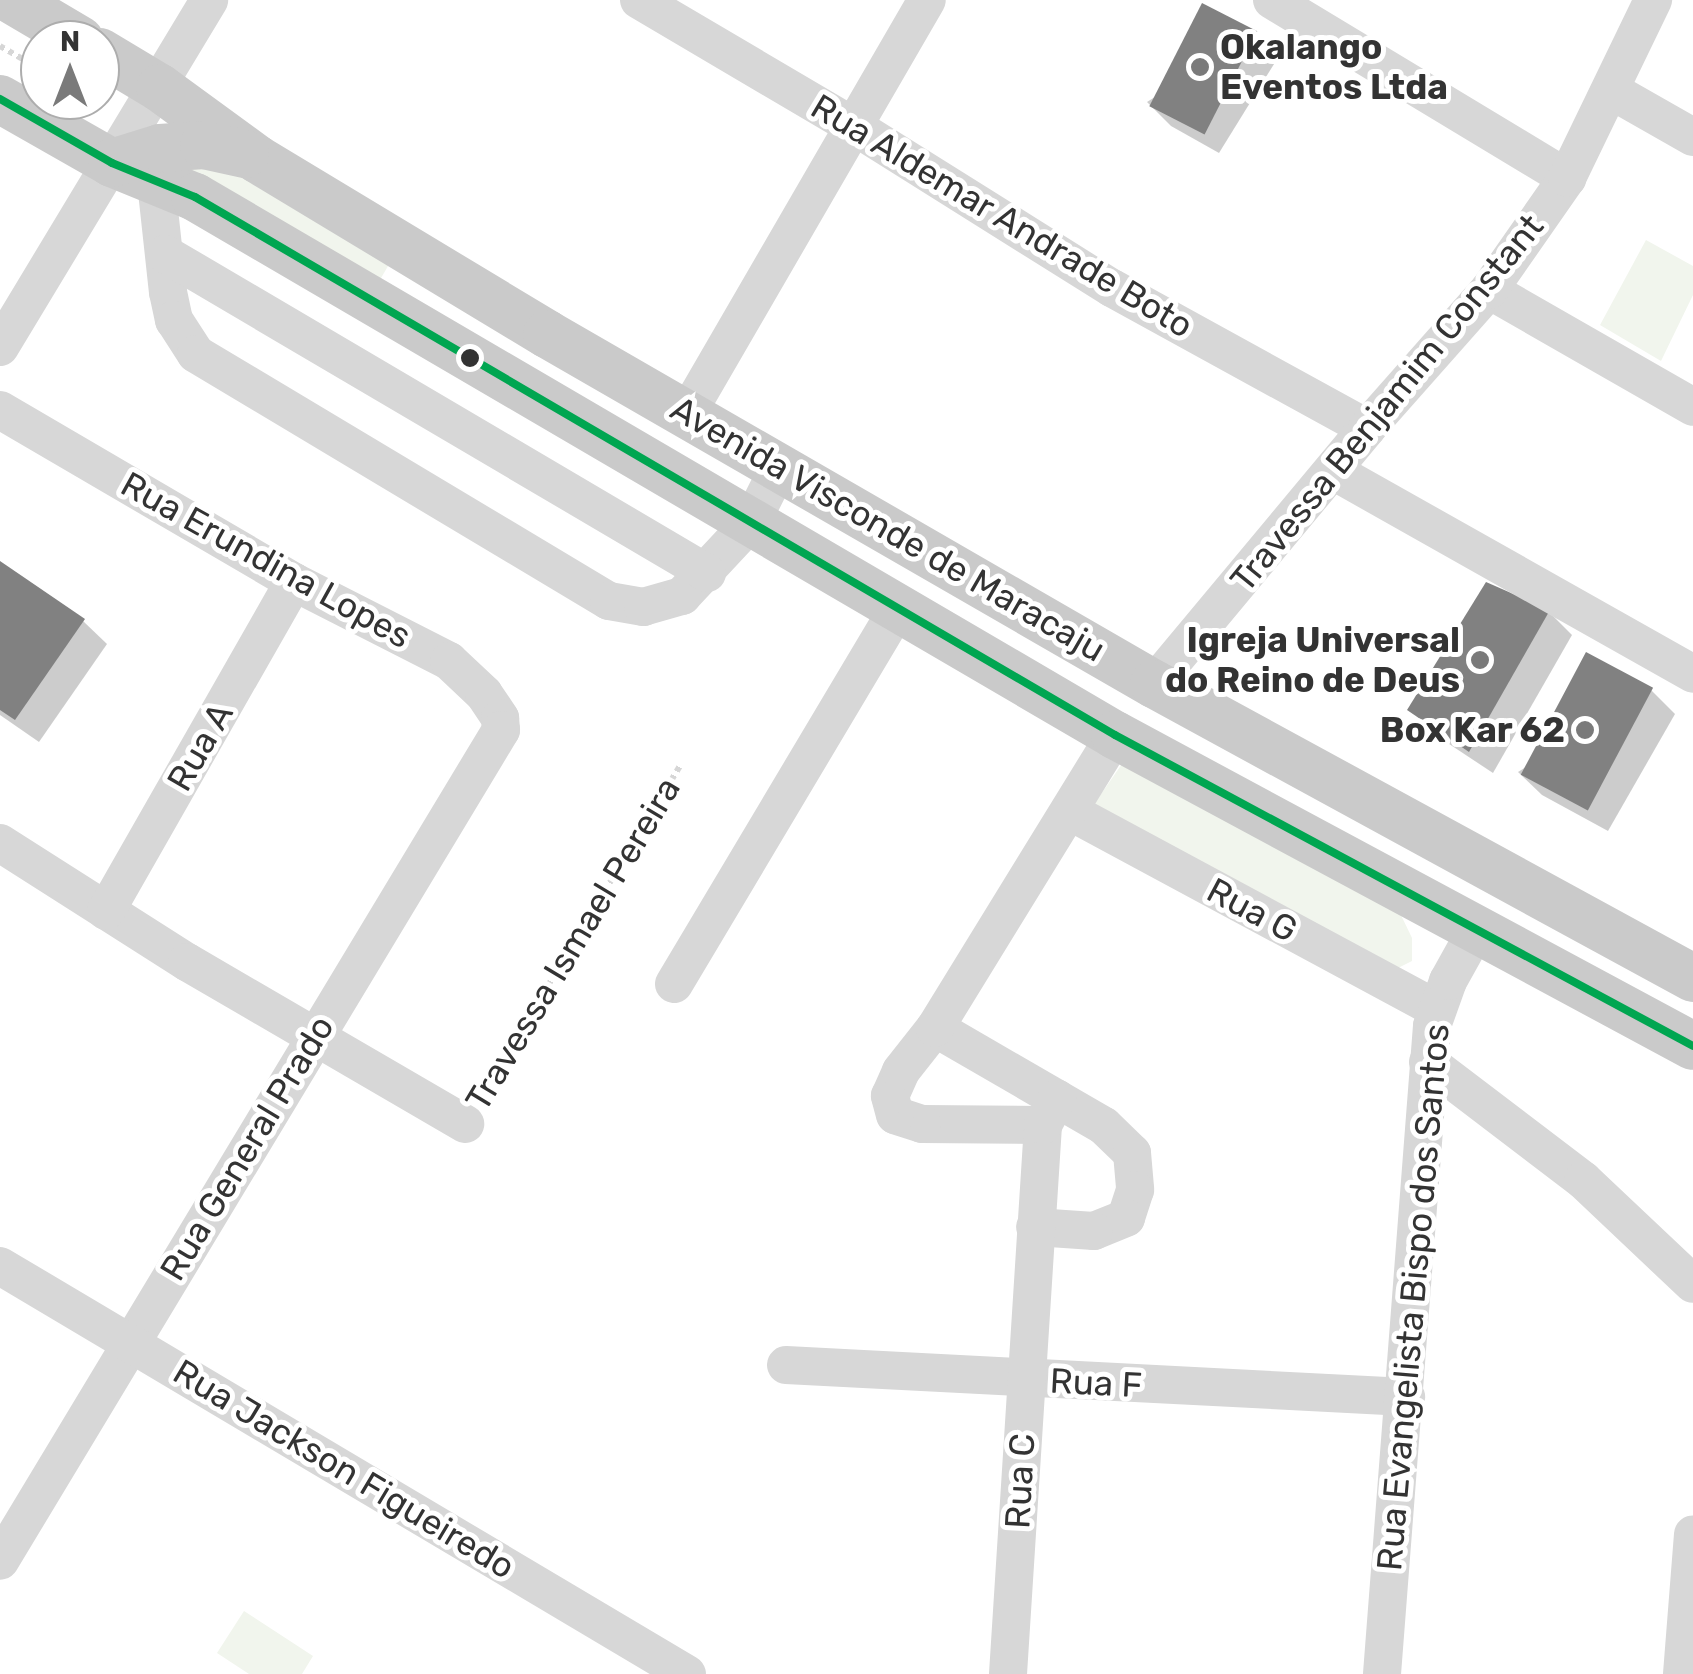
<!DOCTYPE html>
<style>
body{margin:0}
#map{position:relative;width:1693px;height:1674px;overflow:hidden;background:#fff;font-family:Rubik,sans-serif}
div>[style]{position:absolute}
.green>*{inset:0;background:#f1f5ed}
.shadow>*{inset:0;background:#0003}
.building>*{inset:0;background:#818181;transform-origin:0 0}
.path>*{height:6px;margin-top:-3px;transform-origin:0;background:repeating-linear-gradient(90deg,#d6d6d6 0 5px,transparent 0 10px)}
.minor>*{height:38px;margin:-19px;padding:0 19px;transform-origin:19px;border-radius:19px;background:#d7d7d7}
.major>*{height:48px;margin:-24px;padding:0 24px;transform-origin:24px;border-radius:24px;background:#cacaca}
.bus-1>*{height:8px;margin:-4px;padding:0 4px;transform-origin:4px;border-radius:4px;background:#00a651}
.dots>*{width:28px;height:28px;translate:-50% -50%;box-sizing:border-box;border:5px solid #fff;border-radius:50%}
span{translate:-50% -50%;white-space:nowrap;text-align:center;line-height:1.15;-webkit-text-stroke:10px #fff;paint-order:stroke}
.poi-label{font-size:35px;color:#333;font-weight:700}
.left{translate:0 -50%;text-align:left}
.right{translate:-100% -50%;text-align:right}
.street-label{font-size:35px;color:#333}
.north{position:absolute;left:20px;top:20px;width:100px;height:100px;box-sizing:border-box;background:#fff;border:2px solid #adadad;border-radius:50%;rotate:0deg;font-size:28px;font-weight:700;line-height:40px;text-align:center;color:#333}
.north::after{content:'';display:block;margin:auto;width:35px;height:45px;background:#7a7a7a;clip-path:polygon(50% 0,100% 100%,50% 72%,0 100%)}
</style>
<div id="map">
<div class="green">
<i style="clip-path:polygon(202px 151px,391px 261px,374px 290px,175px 168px)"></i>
<i style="clip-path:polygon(1646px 240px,1693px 266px,1693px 295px,1661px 361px,1600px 325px)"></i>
<i style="clip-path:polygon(1122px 764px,1400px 913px,1412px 938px,1412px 961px,1398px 968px,1094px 804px)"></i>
<i style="clip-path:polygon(244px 1611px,313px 1656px,302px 1674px,249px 1674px,217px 1653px)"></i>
</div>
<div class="shadow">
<i style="clip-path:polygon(1255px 33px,1279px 56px,1219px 153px,1171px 126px,1147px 102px)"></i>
<i style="clip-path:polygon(0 564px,83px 621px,107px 644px,39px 742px,0 715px)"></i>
<i style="clip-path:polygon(1549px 612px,1572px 635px,1493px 773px,1434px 734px,1411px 710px)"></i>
<i style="clip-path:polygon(1651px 690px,1675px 714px,1608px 831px,1542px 795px,1518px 772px)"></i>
</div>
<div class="building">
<i style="left:1202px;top:3px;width:62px;height:116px;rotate:27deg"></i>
<i style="clip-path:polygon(0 561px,85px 619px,15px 720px,0 710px)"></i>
<i style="clip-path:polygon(1486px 582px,1550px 610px,1469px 752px,1407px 710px)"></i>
<i style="left:1586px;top:652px;width:76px;height:139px;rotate:28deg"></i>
</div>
<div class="path">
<i style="left:0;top:46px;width:46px;rotate:29.9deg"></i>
<i style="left:481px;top:1097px;width:388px;rotate:-59deg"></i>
</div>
<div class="minor">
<i style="left:639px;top:0;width:251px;rotate:30.5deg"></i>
<i style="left:855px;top:127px;width:303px;rotate:32.1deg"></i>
<i style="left:1112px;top:288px;width:291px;rotate:28.8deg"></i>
<i style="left:1272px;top:0;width:345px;rotate:31.1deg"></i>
<i style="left:1612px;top:91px;width:93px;rotate:29.6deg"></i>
<i style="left:159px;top:161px;width:21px;rotate:98deg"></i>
<i style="left:156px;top:182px;width:111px;rotate:83.8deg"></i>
<i style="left:168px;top:292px;width:29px;rotate:78deg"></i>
<i style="left:174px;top:320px;width:40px;rotate:57.1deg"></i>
<i style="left:196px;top:354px;width:481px;rotate:30.9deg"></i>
<i style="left:609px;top:601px;width:35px;rotate:10deg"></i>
<i style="left:643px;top:607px;width:41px;rotate:-15.8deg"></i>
<i style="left:682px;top:596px;width:103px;rotate:-47deg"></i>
<i style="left:752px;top:521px;width:60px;rotate:-63.4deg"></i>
<i style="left:165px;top:254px;width:629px;rotate:30.48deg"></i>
<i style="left:1489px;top:290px;width:235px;rotate:29.8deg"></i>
<i style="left:0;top:347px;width:405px;rotate:-58.9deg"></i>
<i style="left:0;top:410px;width:341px;rotate:30.3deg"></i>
<i style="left:294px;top:582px;width:174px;rotate:27deg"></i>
<i style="left:449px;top:661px;width:48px;rotate:43.3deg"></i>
<i style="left:484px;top:694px;width:29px;rotate:56deg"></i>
<i style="left:500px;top:718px;width:12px;rotate:85deg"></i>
<i style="left:501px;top:730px;width:970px;rotate:121.09deg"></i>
<i style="left:688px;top:412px;width:476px;rotate:-59.9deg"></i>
<i style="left:1335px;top:472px;width:411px;rotate:29.4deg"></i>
<i style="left:1154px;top:684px;width:333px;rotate:-50.2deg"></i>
<i style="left:1367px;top:428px;width:184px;rotate:-48.5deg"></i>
<i style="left:1489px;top:290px;width:136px;rotate:-55.1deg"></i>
<i style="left:1567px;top:178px;width:198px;rotate:-64.2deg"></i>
<i style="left:1069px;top:811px;width:417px;rotate:28.3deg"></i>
<i style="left:0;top:843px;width:222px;rotate:32.5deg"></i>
<i style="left:187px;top:962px;width:322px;rotate:30.2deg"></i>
<i style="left:106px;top:911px;width:379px;rotate:-60.3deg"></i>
<i style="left:674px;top:984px;width:438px;rotate:-59.2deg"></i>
<i style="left:935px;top:1028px;width:195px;rotate:30.1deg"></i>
<i style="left:1104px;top:1126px;width:39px;rotate:44deg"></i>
<i style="left:1132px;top:1153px;width:37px;rotate:85deg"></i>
<i style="left:1135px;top:1190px;width:29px;rotate:108deg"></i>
<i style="left:1126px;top:1218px;width:35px;rotate:158deg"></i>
<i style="left:1094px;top:1231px;width:59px;rotate:-176.1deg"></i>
<i style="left:1428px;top:1062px;width:195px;rotate:37.3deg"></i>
<i style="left:1583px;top:1180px;width:151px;rotate:43.4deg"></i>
<i style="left:1043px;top:1125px;width:121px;rotate:-179.5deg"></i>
<i style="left:922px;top:1124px;width:28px;rotate:-162deg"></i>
<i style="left:895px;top:1115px;width:20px;rotate:-105deg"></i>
<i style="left:890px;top:1096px;width:27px;rotate:-66deg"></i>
<i style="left:901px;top:1071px;width:55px;rotate:-51.7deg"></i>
<i style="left:935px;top:1028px;width:344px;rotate:-58.4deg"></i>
<i style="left:0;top:1266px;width:799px;rotate:30.71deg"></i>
<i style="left:786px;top:1365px;width:621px;rotate:2.95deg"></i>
<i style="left:1008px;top:1674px;width:550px;rotate:-86.35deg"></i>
<i style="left:1043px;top:1125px;width:30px;rotate:-62deg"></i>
<i style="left:1382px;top:1674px;width:650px;rotate:-85.59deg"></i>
<i style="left:1432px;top:1026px;width:48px;rotate:-70.4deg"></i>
<i style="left:1448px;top:981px;width:60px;rotate:-60.9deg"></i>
<i style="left:1682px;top:1674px;width:140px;rotate:-85.5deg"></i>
</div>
<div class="major">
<i style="left:12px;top:0;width:79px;rotate:30.5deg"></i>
<i style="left:100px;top:52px;width:70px;rotate:31deg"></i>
<i style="left:160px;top:88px;width:120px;rotate:36.2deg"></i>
<i style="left:257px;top:159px;width:339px;rotate:31.1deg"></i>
<i style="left:547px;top:334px;width:701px;rotate:29.97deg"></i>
<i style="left:1154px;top:684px;width:614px;rotate:28.61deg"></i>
<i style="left:0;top:99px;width:129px;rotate:29.7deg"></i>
<i style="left:112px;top:163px;width:90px;rotate:22.3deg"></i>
<i style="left:195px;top:197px;width:1066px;rotate:30.32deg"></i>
<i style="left:1115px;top:735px;width:656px;rotate:28.28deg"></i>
<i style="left:112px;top:163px;width:50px;rotate:-17.4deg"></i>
<i style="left:160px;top:148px;width:44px;rotate:-3.9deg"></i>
<i style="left:204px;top:145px;width:42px;rotate:12.4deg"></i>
</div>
<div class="bus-1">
<i style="left:0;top:99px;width:129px;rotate:29.7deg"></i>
<i style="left:112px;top:163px;width:90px;rotate:22.3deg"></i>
<i style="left:195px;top:197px;width:1066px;rotate:30.32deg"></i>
<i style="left:1115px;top:735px;width:656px;rotate:28.28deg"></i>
</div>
<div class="dots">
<i style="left:1200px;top:67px;background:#7a7a7a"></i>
<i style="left:470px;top:358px;background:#333"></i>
<i style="left:1480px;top:660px;background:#7a7a7a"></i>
<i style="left:1585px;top:730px;background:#7a7a7a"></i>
</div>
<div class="poi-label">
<span class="left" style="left:1220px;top:67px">Okalango<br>Eventos Ltda</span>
<span class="right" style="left:1460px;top:660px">Igreja Universal<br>do Reino de Deus</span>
<span class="right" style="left:1565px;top:730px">Box Kar 62</span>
</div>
<div class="street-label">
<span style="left:1002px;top:216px;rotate:31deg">Rua Aldemar Andrade Boto</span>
<span style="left:1387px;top:403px;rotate:-51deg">Travessa Benjamim Constant</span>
<span style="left:888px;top:529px;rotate:30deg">Avenida Visconde de Maracaju</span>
<span style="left:266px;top:560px;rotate:29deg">Rua Erundina Lopes</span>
<span style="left:200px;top:747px;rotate:-60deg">Rua A</span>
<span style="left:1252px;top:910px;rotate:28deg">Rua G</span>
<span style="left:573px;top:944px;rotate:-59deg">Travessa Ismael Pereira</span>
<span style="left:247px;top:1148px;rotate:-59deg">Rua General Prado</span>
<span style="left:1413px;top:1297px;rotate:-85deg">Rua Evangelista Bispo dos Santos</span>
<span style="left:1096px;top:1383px;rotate:3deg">Rua F</span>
<span style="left:344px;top:1469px;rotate:31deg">Rua Jackson Figueiredo</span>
<span style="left:1020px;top:1481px;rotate:-87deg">Rua C</span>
</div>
<div class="north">N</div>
</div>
